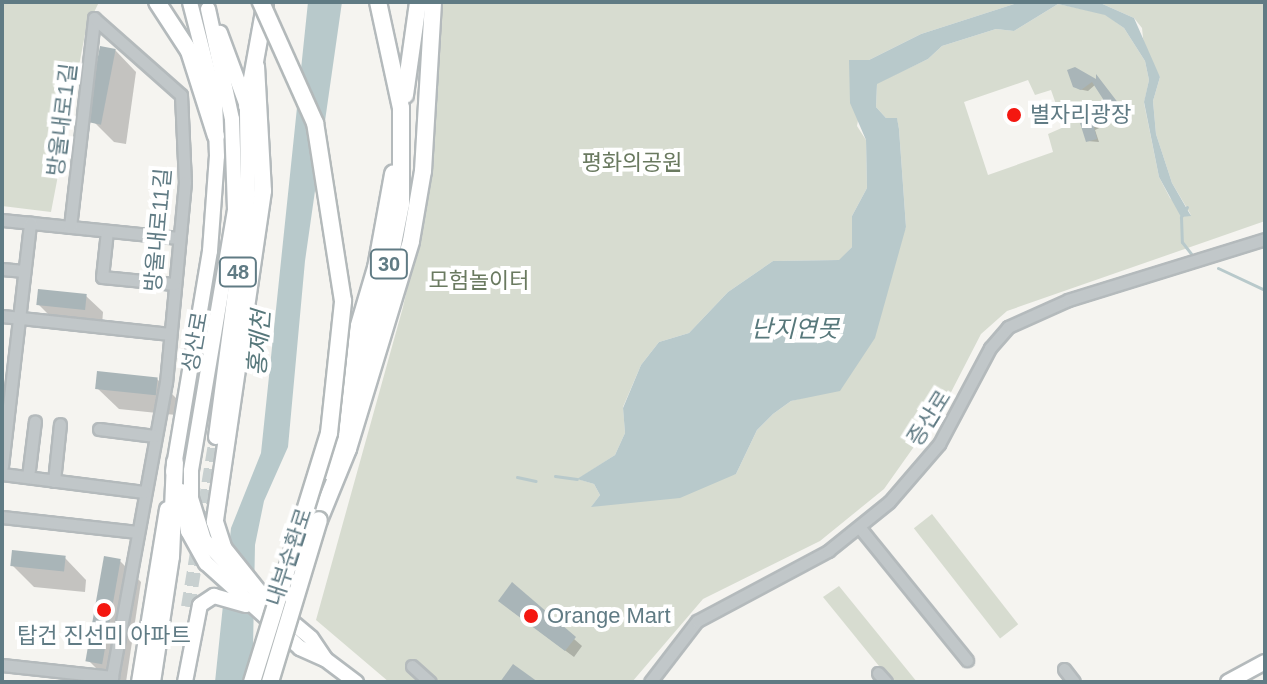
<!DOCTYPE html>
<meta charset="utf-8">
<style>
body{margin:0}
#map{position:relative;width:1267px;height:684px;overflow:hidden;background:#f5f4f0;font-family:Arial,"Noto Sans KR",sans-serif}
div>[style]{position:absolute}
.green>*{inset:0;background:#d7dcd0;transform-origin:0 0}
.water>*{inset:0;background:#b8c9cb}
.shadow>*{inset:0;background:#0003}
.stream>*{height:3px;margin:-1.5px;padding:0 1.5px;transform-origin:1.5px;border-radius:1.5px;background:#b8c9cb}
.building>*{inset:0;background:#a9b5b8;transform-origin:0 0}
.major-tunnel>*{height:14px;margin-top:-7px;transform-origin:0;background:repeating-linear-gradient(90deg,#c8d0d0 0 14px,transparent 0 21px)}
.roads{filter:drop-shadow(2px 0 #b4babc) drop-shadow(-2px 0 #b4babc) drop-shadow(0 2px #b4babc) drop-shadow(0 -2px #b4babc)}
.minor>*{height:11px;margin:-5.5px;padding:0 5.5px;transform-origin:5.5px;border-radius:5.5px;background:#c1c7c9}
.major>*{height:14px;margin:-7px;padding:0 7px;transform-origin:7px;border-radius:7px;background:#fff}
.highway>*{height:16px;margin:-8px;padding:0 8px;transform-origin:8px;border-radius:8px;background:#fff}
.bridges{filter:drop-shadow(2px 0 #b3b9ba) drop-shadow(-2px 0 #b3b9ba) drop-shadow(0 2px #b3b9ba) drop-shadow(0 -2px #b3b9ba)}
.highway-bridge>*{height:16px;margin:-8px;padding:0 8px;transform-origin:8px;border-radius:8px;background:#fff}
.dots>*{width:22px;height:22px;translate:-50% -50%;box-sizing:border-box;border:4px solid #fff;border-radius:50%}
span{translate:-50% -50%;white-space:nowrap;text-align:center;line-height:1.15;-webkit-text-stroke:8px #fff;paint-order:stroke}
.shield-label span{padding:2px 6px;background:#fff;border:2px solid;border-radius:6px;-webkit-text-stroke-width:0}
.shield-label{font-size:20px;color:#607b84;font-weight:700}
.poi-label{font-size:22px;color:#607b84}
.left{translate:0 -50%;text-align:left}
.street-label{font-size:22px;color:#607b84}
.park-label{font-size:22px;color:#6a7a60}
.water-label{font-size:24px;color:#57787b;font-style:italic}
.frame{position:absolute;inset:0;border:4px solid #607b84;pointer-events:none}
</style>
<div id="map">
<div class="green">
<i style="clip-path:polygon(2px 2px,99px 2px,86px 29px,51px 212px,2px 206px)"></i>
<i style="clip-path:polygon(evenodd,442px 2px,1020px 2px,921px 34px,869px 60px,857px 126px,866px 140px,867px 188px,852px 216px,852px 247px,840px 260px,773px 261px,728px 292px,689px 333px,659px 342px,641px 365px,623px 407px,625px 433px,615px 455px,578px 479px,594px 484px,600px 495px,592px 506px,736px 474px,757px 430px,773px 414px,791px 401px,833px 390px,906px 227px,899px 129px,897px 119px,886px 118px,876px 107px,877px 83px,928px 59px,942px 46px,996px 29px,1014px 31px,1058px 4px,1105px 14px,1124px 28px,1145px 61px,1149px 80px,1144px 103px,1159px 177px,1170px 198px,1191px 215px,1172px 183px,1156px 134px,1153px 101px,1160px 77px,1144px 47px,1142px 28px,1134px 18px,1098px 2px,1265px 2px,1265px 221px,1007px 311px,981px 334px,947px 400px,884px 489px,820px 541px,703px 599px,632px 682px,389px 682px,316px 620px,403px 307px,425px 209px,442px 2px,1028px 80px,1035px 95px,1051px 90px,1064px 127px,1048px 134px,1053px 152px,988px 175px,964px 102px,1028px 80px)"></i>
<i style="left:932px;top:514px;width:140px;height:23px;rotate:52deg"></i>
<i style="clip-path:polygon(839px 586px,917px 682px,892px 682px,823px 597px)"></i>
</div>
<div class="water">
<i style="clip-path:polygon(308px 2px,342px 2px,305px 261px,288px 447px,264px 501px,255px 545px,253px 648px,279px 682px,215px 682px,231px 528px,261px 453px)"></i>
<i style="clip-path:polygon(1020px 2px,1098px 2px,1134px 18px,1160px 77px,1153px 101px,1156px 134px,1172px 183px,1191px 216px,1181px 217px,1159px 177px,1144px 102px,1149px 80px,1145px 61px,1124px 28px,1105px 15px,1058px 4px,1014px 31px,996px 29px,942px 46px,928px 59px,877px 84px,876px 107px,886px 118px,897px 118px,899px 129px,906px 227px,875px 338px,840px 391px,791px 401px,773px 414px,757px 430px,736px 474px,680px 498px,591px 507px,600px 495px,594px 484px,577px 479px,615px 455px,625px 433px,623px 408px,641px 365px,659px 342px,689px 333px,728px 292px,773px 261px,839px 260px,852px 247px,852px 216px,867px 188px,866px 140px,850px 103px,849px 60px,869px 60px,921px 34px)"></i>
</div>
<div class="shadow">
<i style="clip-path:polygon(115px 50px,136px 72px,126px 144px,114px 142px,93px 121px)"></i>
<i style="clip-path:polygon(1069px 71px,1098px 82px,1114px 100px,1112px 122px,1095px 130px,1099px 142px,1087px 141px,1083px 124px,1099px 117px,1105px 99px,1096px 84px,1088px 91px,1078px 89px)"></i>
<i style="clip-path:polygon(86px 296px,103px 312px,102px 325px,55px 321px,39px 305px)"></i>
<i style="clip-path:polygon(157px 379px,178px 400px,176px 415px,119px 409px,97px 388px)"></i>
<i style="clip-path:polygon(65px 558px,86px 580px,85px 592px,34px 587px,12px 565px)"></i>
<i style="clip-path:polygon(120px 561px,141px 582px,126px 682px,110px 682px,89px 661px)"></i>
<i style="clip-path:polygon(508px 608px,574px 639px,582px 646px,574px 657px)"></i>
</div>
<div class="stream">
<i style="left:1187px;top:207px;width:12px;rotate:121deg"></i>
<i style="left:1181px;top:217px;width:25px;rotate:88deg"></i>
<i style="left:1182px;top:242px;width:16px;rotate:52deg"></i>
<i style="left:1218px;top:268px;width:52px;rotate:25.1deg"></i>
<i style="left:555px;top:476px;width:22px;rotate:8deg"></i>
<i style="left:517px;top:477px;width:19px;rotate:12deg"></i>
</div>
<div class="building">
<i style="left:100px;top:46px;width:16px;height:77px;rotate:11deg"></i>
<i style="clip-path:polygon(1075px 67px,1096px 79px,1096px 74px,1119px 104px,1111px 107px,1110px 119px,1094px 127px,1097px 139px,1086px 142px,1080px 123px,1097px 116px,1103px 99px,1092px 82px,1081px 90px,1073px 87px,1067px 70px)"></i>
<i style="left:38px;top:289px;width:49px;height:16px;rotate:6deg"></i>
<i style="left:97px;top:371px;width:61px;height:18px;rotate:6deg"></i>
<i style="left:12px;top:550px;width:54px;height:16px;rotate:6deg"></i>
<i style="left:104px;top:556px;width:17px;height:107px;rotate:10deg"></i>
<i style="clip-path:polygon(512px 582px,576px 637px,565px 651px,498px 601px)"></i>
<i style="clip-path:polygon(513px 664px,538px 682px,500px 682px)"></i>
</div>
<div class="major-tunnel">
<i style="left:188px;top:607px;width:172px;rotate:-80.6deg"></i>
</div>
<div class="roads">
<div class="minor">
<i style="left:2px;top:220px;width:177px;rotate:5.8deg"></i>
<i style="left:70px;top:227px;width:210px;rotate:-83.4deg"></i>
<i style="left:94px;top:18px;width:116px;rotate:41.5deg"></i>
<i style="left:181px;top:95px;width:87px;rotate:87.4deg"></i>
<i style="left:185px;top:182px;width:201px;rotate:95.4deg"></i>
<i style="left:166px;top:382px;width:305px;rotate:100.4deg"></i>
<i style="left:107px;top:231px;width:46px;rotate:96.2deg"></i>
<i style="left:102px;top:277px;width:72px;rotate:5.6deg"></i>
<i style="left:2px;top:269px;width:22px;rotate:5deg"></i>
<i style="left:2px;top:316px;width:169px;rotate:6.1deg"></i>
<i style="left:99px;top:429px;width:56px;rotate:7.1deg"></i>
<i style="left:2px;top:466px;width:245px;rotate:-83.4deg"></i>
<i style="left:2px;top:474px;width:143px;rotate:7.2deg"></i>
<i style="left:28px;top:477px;width:56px;rotate:-82.9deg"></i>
<i style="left:54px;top:481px;width:57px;rotate:-84deg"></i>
<i style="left:2px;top:517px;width:136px;rotate:6.3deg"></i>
<i style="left:860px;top:528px;width:170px;rotate:51deg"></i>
<i style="left:2px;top:665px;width:111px;rotate:6.2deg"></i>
<i style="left:412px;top:666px;width:24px;rotate:42deg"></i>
<i style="left:1064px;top:669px;width:16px;rotate:52deg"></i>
<i style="left:878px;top:673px;width:12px;rotate:48deg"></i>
<i style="left:650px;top:682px;width:77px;rotate:-52.4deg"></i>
<i style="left:697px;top:621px;width:149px;rotate:-28.1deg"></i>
<i style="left:828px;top:551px;width:78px;rotate:-38.8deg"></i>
<i style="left:889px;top:502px;width:77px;rotate:-49.2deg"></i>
<i style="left:939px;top:444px;width:109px;rotate:-62deg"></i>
<i style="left:990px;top:348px;width:28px;rotate:-49deg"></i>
<i style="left:1008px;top:327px;width:66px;rotate:-24.2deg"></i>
<i style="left:1068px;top:300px;width:206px;rotate:-17.2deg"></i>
</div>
<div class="major">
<i style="left:208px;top:9px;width:113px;rotate:77.7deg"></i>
<i style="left:232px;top:119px;width:91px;rotate:88.1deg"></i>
<i style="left:235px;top:210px;width:265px;rotate:99.6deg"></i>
<i style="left:191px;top:471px;width:27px;rotate:90deg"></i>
<i style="left:191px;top:498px;width:44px;rotate:72.8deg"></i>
<i style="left:204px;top:540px;width:62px;rotate:46.3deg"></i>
<i style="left:216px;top:437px;width:245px;rotate:-82.5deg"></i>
<i style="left:248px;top:194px;width:88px;rotate:-90.7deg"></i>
<i style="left:247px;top:106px;width:78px;rotate:-110.3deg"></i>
<i style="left:173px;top:472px;width:224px;rotate:-80.5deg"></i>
<i style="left:210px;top:251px;width:95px;rotate:-85.8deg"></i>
<i style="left:217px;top:156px;width:57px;rotate:-92deg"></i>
<i style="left:215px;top:99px;width:100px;rotate:-104.5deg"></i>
<i style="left:181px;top:491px;width:41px;rotate:80.1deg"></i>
<i style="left:188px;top:531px;width:37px;rotate:61deg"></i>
<i style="left:206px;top:563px;width:127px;rotate:42.1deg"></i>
<i style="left:300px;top:648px;width:27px;rotate:24deg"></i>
<i style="left:325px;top:659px;width:39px;rotate:37deg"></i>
<i style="left:267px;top:601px;width:57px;rotate:40.1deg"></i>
<i style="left:311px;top:638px;width:25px;rotate:56deg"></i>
<i style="left:139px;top:682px;width:175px;rotate:-80.8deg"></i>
<i style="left:185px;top:682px;width:78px;rotate:-79deg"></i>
<i style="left:200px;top:605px;width:17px;rotate:-33deg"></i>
<i style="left:214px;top:596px;width:33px;rotate:16deg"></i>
<i style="left:1228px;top:682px;width:42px;rotate:-28.4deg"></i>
</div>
<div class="highway">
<i style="left:157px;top:2px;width:59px;rotate:56.9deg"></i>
<i style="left:189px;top:51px;width:89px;rotate:72.4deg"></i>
<i style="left:256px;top:66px;width:125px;rotate:86.8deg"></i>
<i style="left:263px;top:191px;width:334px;rotate:98.3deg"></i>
<i style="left:215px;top:522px;width:28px;rotate:72deg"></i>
<i style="left:224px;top:549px;width:64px;rotate:51.3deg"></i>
<i style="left:405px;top:95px;width:94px;rotate:-82deg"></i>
<i style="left:247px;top:106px;width:102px;rotate:-79.8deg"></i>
<i style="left:338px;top:396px;width:134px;rotate:-73.5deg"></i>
<i style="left:376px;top:268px;width:96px;rotate:-79.7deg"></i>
<i style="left:330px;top:472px;width:206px;rotate:-73.9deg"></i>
<i style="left:387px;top:274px;width:71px;rotate:-78.7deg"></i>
<i style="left:401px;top:204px;width:96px;rotate:-90deg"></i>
<i style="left:401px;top:108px;width:108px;rotate:-102.2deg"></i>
<i style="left:319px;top:520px;width:77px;rotate:-67.8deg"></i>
<i style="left:348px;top:449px;width:217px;rotate:-73.1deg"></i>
<i style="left:411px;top:241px;width:71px;rotate:-80.3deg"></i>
<i style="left:423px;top:171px;width:169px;rotate:-86.6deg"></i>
<i style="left:152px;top:682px;width:126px;rotate:-81.4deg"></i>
<i style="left:171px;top:557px;width:95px;rotate:-87.6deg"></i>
</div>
</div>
<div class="bridges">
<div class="highway-bridge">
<i style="left:252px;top:682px;width:261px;rotate:-72.8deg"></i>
<i style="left:329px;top:433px;width:133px;rotate:-83.9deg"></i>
<i style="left:343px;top:301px;width:180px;rotate:-98.9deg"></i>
<i style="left:315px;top:123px;width:133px;rotate:-114.1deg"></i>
<i style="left:270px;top:682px;width:169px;rotate:-73.2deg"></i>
</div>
</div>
<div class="dots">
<i style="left:1014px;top:115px;background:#f41710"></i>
<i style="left:104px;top:610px;background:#f41710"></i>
<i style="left:531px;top:616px;background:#f41710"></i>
</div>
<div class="shield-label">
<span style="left:389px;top:264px">30</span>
<span style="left:238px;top:272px">48</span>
</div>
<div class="poi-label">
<span class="left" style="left:1030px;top:115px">별자리광장</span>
<span class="left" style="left:547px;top:616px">Orange Mart</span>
<span style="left:104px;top:636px">탑건 진선미 아파트</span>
</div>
<div class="street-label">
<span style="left:62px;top:120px;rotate:-83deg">방울내로1길</span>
<span style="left:158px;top:230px;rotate:-85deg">방울내로11길</span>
<span style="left:195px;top:342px;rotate:-80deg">성산로</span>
<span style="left:929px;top:418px;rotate:-58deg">증산로</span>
<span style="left:289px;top:557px;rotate:-72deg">내부순환로</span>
</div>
<div class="park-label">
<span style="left:632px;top:163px">평화의공원</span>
<span style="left:479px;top:281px">모험놀이터</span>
</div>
<div class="water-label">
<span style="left:795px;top:329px">난지연못</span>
<span style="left:259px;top:343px;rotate:-86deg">홍제천</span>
</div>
<div class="frame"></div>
</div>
